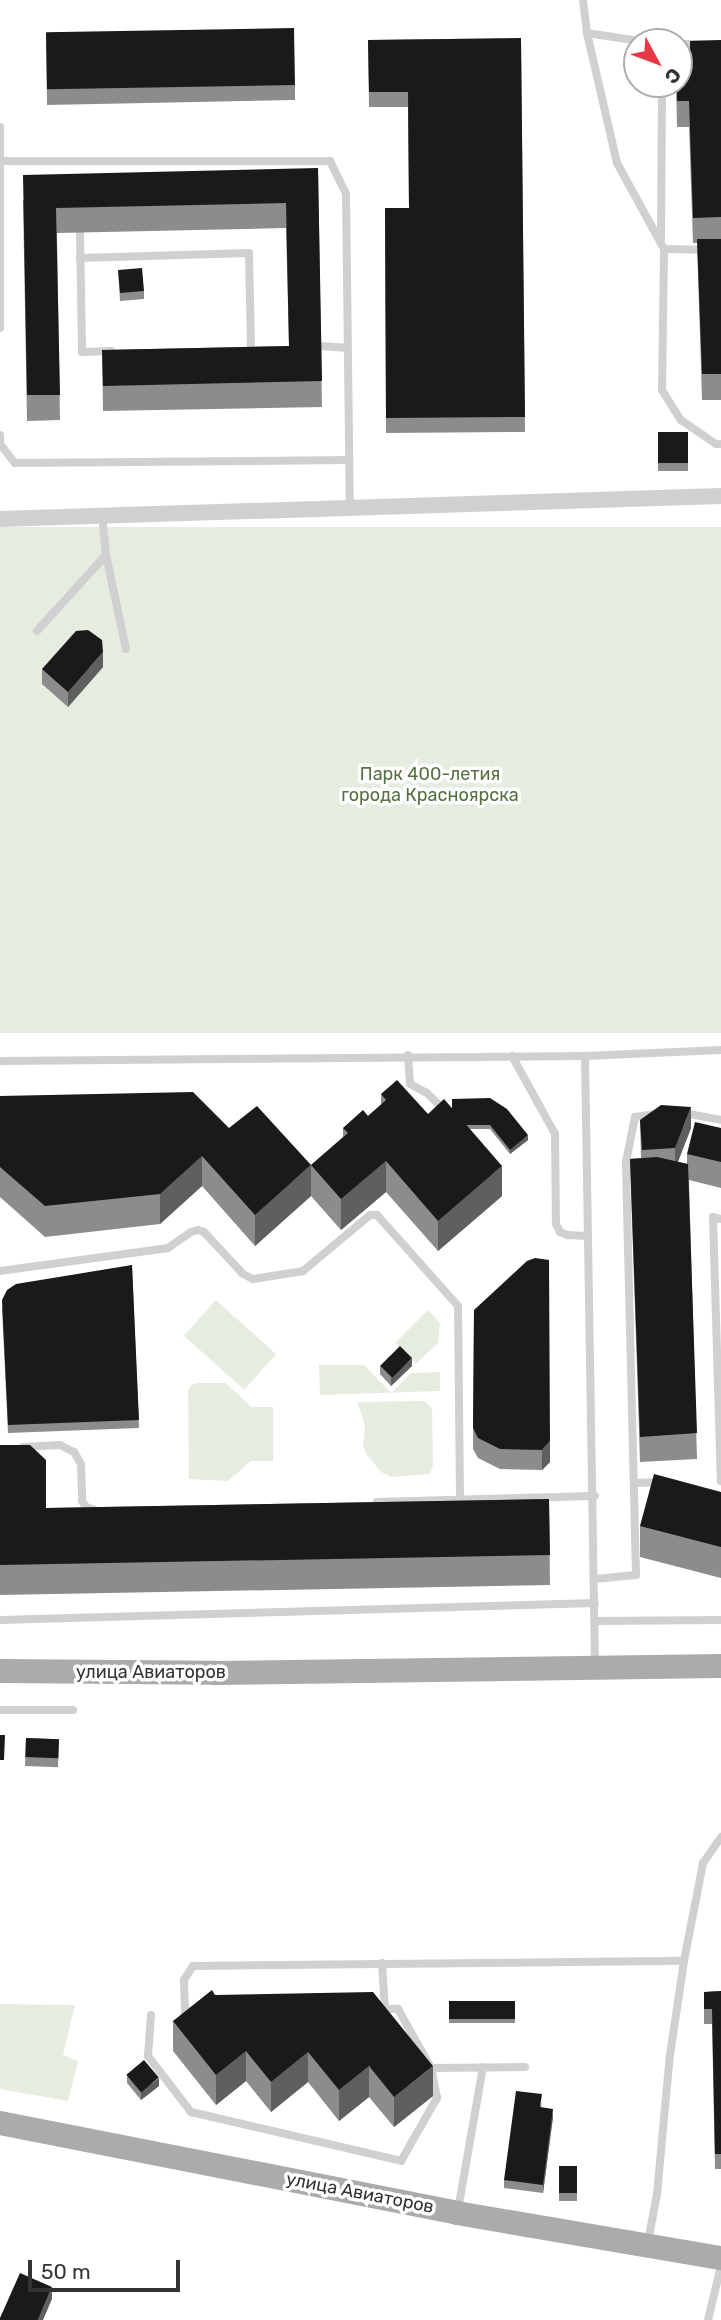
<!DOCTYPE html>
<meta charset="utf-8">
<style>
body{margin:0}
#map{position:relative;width:721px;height:2320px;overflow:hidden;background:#fff;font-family:Rubik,sans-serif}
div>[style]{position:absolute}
.green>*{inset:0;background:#e6ecdf;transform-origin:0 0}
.service>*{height:8px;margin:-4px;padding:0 4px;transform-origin:4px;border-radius:4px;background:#d0d0d0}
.minor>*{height:16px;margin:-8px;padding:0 8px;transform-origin:8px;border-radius:8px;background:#d0d0d0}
.primary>*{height:24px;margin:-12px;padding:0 12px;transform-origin:12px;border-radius:12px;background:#ababab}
.wall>*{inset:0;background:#8c8c8c;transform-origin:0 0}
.shaded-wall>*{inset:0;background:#5f5f5f}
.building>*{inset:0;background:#1a1a1a;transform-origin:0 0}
span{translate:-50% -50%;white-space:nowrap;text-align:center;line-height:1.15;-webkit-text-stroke:7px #fff;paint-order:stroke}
.park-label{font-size:18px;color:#56703f}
.street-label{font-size:18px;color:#333}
.north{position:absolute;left:623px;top:28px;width:70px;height:70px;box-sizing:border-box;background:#fff;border:2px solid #adadad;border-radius:50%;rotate:131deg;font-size:19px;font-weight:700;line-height:28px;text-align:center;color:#333}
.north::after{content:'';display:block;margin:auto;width:24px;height:32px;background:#e63946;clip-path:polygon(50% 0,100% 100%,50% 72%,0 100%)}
.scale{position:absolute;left:28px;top:2260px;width:152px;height:32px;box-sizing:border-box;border:4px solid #333;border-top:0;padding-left:9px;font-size:21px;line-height:24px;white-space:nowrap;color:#333;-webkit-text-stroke:5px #fff;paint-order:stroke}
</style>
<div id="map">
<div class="green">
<i style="left:721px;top:527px;width:506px;height:721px;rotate:90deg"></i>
<i style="left:216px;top:1300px;width:81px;height:48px;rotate:42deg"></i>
<i style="clip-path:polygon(428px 1310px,440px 1323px,438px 1343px,416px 1364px,395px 1343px)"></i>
<i style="clip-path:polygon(319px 1365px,364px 1365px,391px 1393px,411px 1373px,440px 1372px,440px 1391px,320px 1395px)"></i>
<i style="clip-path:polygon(196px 1383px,226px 1383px,251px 1407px,273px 1407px,273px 1461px,251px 1461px,228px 1481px,189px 1479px,188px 1392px,190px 1386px)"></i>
<i style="clip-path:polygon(424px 1401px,432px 1408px,433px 1465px,430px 1474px,391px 1477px,381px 1472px,367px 1455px,363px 1445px,365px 1425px,357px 1402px)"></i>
<i style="clip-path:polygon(0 2004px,75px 2005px,63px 2055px,78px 2061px,68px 2101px,0 2089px)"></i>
</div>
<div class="service">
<i style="left:583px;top:0;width:33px;rotate:83deg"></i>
<i style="left:587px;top:33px;width:133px;rotate:77deg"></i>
<i style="left:617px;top:163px;width:98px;rotate:61.3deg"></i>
<i style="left:664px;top:249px;width:141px;rotate:90.8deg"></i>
<i style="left:662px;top:390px;width:36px;rotate:58deg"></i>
<i style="left:681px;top:420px;width:42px;rotate:34.4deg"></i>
<i style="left:716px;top:444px;width:5px"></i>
<i style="left:587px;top:33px;width:60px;rotate:8.7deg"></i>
<i style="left:679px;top:44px;width:42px"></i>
<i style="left:0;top:127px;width:201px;rotate:90deg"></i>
<i style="left:2px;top:161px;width:328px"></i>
<i style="left:330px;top:161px;width:37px;rotate:64deg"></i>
<i style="left:346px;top:194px;width:314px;rotate:89.3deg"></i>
<i style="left:80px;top:233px;width:119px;rotate:89deg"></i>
<i style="left:82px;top:352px;width:29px;rotate:-2deg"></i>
<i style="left:661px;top:239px;width:155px;rotate:-89.6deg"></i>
<i style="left:664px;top:249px;width:57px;rotate:1deg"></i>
<i style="left:80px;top:258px;width:169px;rotate:-1.7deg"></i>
<i style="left:249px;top:253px;width:94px;rotate:88.8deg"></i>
<i style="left:320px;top:346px;width:26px;rotate:4deg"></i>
<i style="left:0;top:435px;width:9px;rotate:90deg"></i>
<i style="left:0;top:444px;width:24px;rotate:52deg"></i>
<i style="left:15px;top:463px;width:332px;rotate:-0.5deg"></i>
<i style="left:102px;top:515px;width:40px;rotate:84.3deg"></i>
<i style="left:106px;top:555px;width:96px;rotate:78deg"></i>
<i style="left:37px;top:631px;width:103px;rotate:-47.8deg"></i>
<i style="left:408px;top:1055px;width:29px;rotate:86deg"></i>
<i style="left:410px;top:1084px;width:19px;rotate:28deg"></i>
<i style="left:427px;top:1093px;width:24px;rotate:45deg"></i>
<i style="left:512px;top:1056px;width:89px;rotate:61.1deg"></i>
<i style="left:555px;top:1134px;width:90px;rotate:89.4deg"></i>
<i style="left:556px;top:1224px;width:9px;rotate:63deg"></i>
<i style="left:560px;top:1232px;width:8px;rotate:23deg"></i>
<i style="left:567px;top:1235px;width:20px;rotate:3deg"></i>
<i style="left:585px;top:1056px;width:609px;rotate:89.06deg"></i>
<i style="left:0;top:1061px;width:585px;rotate:-0.49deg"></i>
<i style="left:585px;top:1056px;width:136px;rotate:-2.5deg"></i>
<i style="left:683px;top:1113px;width:39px;rotate:10deg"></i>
<i style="left:721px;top:1219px;width:8px;rotate:-166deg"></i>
<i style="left:713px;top:1217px;width:264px;rotate:88.3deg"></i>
<i style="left:0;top:1271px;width:170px;rotate:-7.8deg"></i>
<i style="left:168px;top:1248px;width:28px;rotate:-35deg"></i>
<i style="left:191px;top:1232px;width:7px;rotate:-16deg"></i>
<i style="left:198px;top:1230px;width:6px;rotate:18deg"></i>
<i style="left:204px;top:1232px;width:57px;rotate:47.1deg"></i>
<i style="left:243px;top:1274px;width:11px;rotate:27deg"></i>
<i style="left:253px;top:1279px;width:51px;rotate:-9.1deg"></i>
<i style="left:303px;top:1271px;width:87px;rotate:-39.9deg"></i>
<i style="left:370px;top:1215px;width:7px"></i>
<i style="left:377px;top:1215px;width:122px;rotate:48.3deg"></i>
<i style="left:458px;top:1306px;width:194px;rotate:89.4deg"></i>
<i style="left:23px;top:1447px;width:37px;rotate:-3deg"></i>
<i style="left:60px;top:1445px;width:16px;rotate:27deg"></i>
<i style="left:74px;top:1452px;width:14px;rotate:60deg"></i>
<i style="left:81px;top:1464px;width:37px;rotate:88deg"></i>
<i style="left:82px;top:1501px;width:7px;rotate:56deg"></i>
<i style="left:86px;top:1507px;width:9px;rotate:18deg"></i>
<i style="left:634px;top:1483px;width:27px;rotate:-2deg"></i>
<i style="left:377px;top:1502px;width:218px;rotate:-1.6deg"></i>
<i style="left:595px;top:1579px;width:41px;rotate:-5.6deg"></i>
<i style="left:636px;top:1575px;width:413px;rotate:-91.4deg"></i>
<i style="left:626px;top:1162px;width:46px;rotate:-78.7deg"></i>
<i style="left:635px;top:1117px;width:21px;rotate:-8deg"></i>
<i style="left:0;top:1620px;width:595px;rotate:-1.64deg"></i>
<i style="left:595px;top:1621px;width:126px;rotate:-0.5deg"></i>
<i style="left:0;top:1710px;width:73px"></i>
<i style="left:382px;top:1963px;width:46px;rotate:86.3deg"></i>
<i style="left:194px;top:2011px;width:9px;rotate:180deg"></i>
<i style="left:185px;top:2011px;width:31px;rotate:-92deg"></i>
<i style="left:184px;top:1980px;width:17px;rotate:-57deg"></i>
<i style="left:193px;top:1966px;width:491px;rotate:-0.6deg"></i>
<i style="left:151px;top:2015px;width:41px;rotate:94.2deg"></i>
<i style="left:148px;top:2056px;width:71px;rotate:52.5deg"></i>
<i style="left:191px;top:2112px;width:216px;rotate:13.1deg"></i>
<i style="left:401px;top:2161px;width:73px;rotate:-60.3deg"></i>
<i style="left:437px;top:2098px;width:31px;rotate:-101deg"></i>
<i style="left:431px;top:2068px;width:68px;rotate:-119.2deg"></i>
<i style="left:398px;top:2009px;width:20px;rotate:180deg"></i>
<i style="left:431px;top:2068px;width:94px;rotate:-0.6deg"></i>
<i style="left:458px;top:2210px;width:145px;rotate:-80.1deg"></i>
<i style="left:648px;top:2242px;width:49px;rotate:-79.4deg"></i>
<i style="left:657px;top:2194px;width:140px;rotate:-84.7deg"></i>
<i style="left:670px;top:2055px;width:95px;rotate:-81.5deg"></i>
<i style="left:684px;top:1961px;width:100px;rotate:-79deg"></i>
<i style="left:703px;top:1863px;width:32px;rotate:-55deg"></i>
<i style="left:708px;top:2320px;width:56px;rotate:-76.5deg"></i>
</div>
<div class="minor">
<i style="left:0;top:519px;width:721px;rotate:-1.83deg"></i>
</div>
<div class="primary">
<i style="left:0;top:1671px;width:214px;rotate:0.5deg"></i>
<i style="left:214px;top:1673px;width:507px;rotate:-0.79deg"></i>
<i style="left:0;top:2123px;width:466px;rotate:11.1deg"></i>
<i style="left:457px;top:2213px;width:268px;rotate:9.7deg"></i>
</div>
<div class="wall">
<i style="clip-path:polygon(46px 33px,295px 85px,295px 100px,47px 105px)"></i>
<i style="clip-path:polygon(521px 38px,525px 432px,386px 433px,385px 208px,409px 208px,408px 107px,369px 107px,368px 40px)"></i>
<i style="clip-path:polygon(721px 40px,721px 400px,702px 400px,697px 243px,693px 243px,689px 127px,677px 127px,676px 84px,679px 84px,690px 53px)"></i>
<i style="clip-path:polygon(318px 168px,322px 407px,103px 411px,102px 350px,289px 346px,286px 228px,57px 233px,60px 420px,27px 421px,23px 200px)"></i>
<i style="clip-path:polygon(118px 270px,144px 291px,144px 299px,120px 301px)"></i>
<i style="left:658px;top:432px;width:30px;height:39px"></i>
<i style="clip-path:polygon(103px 667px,68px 707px,42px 684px,42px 669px)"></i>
<i style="clip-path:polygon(381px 1094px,428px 1114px,452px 1109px,528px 1140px,510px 1154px,490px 1129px,470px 1129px,502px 1196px,438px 1251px,386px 1192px,341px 1230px,311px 1196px,311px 1165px,343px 1137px,343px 1128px,368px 1116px,381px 1105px)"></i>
<i style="clip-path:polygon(0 1096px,229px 1128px,311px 1196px,255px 1246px,202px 1186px,160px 1224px,45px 1237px,0 1197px)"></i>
<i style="clip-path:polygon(640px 1120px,691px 1128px,678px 1162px,687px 1164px,687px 1154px,721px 1128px,721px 1188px,689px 1180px,697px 1459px,640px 1462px,630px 1159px,641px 1158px)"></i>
<i style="clip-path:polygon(132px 1265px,139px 1428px,8px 1433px,2px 1308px)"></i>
<i style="clip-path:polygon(474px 1310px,550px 1462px,542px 1470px,500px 1469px,478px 1458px,473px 1449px)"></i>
<i style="clip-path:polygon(380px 1366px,412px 1366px,391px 1386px,380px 1374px)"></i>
<i style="clip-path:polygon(0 1445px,46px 1508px,549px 1499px,550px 1585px,0 1595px)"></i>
<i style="clip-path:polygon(721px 1492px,721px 1578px,640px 1557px,640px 1526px)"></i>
<i style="left:26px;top:1738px;width:33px;height:28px;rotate:2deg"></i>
<i style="clip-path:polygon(721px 1991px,721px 2169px,715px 2169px,712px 2024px,704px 2024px,704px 1992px)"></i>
<i style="clip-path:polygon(215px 1995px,433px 2096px,394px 2127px,369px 2097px,339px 2121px,308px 2082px,271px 2112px,246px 2081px,216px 2105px,173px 2051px,173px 2021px)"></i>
<i style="left:515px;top:2001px;width:22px;height:66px;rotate:90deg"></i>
<i style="clip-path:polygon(127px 2075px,159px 2086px,141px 2100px,127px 2083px)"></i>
<i style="clip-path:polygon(542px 2102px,541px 2108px,553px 2117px,543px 2193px,504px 2188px,504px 2180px)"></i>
<i style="left:559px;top:2166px;width:18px;height:35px"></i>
</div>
<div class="shaded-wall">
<i style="clip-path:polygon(103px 652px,103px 667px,68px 707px,68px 692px)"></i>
<i style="clip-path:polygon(691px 1107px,691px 1128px,675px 1169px,675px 1148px)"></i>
<i style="clip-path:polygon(528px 1135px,528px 1140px,510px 1154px,510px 1150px)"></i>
<i style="clip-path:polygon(202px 1156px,202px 1186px,160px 1224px,160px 1194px)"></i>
<i style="clip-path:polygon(386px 1161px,386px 1192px,341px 1230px,341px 1199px)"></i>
<i style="clip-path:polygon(311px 1165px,311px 1196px,255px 1246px,255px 1215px)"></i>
<i style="clip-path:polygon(502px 1166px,502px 1196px,438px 1251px,438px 1221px)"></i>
<i style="clip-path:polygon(412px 1358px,412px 1366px,391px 1386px,391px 1378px)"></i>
<i style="clip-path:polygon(550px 1441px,550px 1462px,542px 1470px,542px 1450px)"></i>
<i style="clip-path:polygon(246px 2051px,246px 2081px,216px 2105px,216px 2075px)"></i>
<i style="clip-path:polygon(308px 2052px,308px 2082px,271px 2112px,271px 2082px)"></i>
<i style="clip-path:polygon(369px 2066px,369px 2097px,339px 2121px,339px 2090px)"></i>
<i style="clip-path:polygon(433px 2066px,433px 2096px,394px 2127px,394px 2097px)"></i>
<i style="clip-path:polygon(159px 2078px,159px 2086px,141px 2100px,141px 2092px)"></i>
<i style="clip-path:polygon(553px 2109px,553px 2117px,543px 2193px,543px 2185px)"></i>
<i style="clip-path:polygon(52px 2287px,52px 2299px,43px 2320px,38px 2320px)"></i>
</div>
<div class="building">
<i style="left:294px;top:28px;width:57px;height:248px;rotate:89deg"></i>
<i style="clip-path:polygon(521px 38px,525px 417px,386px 418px,385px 208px,409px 208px,408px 92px,369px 92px,368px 40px)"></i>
<i style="clip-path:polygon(721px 40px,721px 217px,693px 218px,689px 101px,677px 101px,677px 84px,679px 84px,679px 53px,690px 53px,690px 41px)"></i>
<i style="clip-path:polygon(318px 168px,322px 381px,103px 386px,102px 350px,289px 346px,286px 203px,56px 208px,60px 395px,27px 395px,23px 175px)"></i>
<i style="clip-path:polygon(697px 239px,721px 239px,721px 374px,702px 374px)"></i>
<i style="left:142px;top:268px;width:23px;height:24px;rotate:85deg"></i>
<i style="left:658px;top:432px;width:30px;height:31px"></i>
<i style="clip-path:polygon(88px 630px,102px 640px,103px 652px,68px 692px,42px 669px,76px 631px)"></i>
<i style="clip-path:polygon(397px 1080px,428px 1114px,444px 1099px,502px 1166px,438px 1221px,386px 1161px,341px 1199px,311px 1165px,348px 1133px,343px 1128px,363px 1110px,368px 1116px,386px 1100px,381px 1094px)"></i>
<i style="clip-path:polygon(193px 1092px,229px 1128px,257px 1106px,311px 1165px,255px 1215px,202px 1156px,160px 1194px,45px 1206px,0 1167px,0 1096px)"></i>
<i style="clip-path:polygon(490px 1098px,507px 1109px,528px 1135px,510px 1150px,490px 1125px,466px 1125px,452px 1109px,452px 1099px)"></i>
<i style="clip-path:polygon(661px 1105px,691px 1107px,675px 1148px,642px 1150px,640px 1120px)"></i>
<i style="clip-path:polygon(695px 1122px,721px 1128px,721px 1162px,687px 1154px)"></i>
<i style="clip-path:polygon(657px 1157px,688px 1164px,697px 1433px,640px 1437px,630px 1159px)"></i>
<i style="clip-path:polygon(535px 1258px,549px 1260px,550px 1441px,542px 1450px,500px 1449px,478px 1438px,473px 1428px,474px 1310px,527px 1261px)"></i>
<i style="clip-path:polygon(132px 1265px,139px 1420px,8px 1425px,2px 1300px,7px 1290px,16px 1284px)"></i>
<i style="left:400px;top:1346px;width:17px;height:28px;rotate:45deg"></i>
<i style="clip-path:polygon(0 1445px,30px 1445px,46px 1460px,46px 1508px,549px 1499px,550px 1555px,0 1565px)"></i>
<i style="clip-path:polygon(654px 1474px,721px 1492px,721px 1547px,640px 1526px)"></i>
<i style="clip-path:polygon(0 1735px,5px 1735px,4px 1760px,0 1760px)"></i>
<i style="left:26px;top:1738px;width:33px;height:19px;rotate:2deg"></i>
<i style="clip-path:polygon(212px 1990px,215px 1995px,373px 1992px,433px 2066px,394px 2097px,369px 2066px,339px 2090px,308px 2052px,271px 2082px,246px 2051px,216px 2075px,173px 2021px)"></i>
<i style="clip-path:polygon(721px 1991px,721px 2154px,715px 2154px,712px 2009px,704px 2009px,704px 1992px)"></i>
<i style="left:515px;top:2001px;width:18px;height:66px;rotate:90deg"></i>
<i style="left:144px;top:2060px;width:23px;height:23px;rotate:50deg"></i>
<i style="clip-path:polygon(516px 2091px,542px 2094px,540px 2107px,553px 2109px,543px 2185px,504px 2180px)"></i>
<i style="left:559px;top:2166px;width:18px;height:27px"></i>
<i style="clip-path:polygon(20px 2273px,52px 2287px,38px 2320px,0 2320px,0 2318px)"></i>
</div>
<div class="park-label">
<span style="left:430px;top:785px">Парк 400-летия<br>города Красноярска</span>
</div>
<div class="street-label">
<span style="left:151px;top:1672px">улица Авиаторов</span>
<span style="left:360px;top:2193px;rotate:11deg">улица Авиаторов</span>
</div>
<div class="north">С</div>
<div class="scale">50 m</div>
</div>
